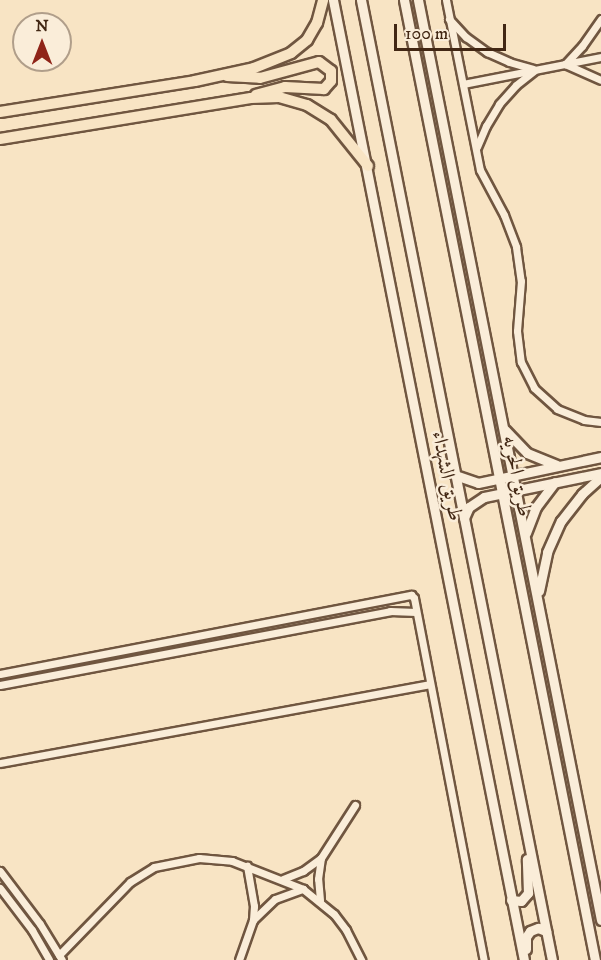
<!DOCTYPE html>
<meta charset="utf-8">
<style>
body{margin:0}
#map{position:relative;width:601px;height:960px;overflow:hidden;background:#f8e4c4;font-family:"IM FELL DW Pica",Amiri,serif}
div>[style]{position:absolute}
.roads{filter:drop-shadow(2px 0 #705640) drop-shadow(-2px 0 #705640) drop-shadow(0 2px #705640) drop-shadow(0 -2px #705640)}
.street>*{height:7px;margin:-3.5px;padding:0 3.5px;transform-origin:3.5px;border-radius:3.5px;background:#faedd9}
.secondary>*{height:9px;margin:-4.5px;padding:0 4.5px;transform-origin:4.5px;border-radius:4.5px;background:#faedd9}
.primary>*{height:10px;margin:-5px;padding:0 5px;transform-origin:5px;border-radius:5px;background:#f8e4c4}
span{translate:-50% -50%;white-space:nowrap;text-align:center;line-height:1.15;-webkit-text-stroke:5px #faedd9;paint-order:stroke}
.street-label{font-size:21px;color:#422714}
.north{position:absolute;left:12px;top:12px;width:60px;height:60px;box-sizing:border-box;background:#faedd9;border:2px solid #b09e8a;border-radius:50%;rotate:0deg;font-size:16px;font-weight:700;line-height:24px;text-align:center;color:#422714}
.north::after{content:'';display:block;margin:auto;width:21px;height:27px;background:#8f2418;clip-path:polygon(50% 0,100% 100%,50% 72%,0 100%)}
.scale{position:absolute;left:394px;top:24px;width:112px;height:27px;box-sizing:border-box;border:3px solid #422714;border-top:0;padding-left:8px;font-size:18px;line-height:21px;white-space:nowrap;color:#422714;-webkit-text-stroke:4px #faedd9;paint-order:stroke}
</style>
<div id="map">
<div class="roads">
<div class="street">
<i style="left:446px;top:0;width:173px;rotate:78.7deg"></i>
<i style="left:480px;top:170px;width:51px;rotate:61.9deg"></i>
<i style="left:504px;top:215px;width:34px;rotate:69deg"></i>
<i style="left:516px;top:247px;width:34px;rotate:82deg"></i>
<i style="left:521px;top:281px;width:50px;rotate:94.6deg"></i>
<i style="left:517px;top:331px;width:31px;rotate:83deg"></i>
<i style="left:521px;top:362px;width:29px;rotate:63deg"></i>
<i style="left:534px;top:388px;width:31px;rotate:42deg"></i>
<i style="left:557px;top:409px;width:29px;rotate:22deg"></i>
<i style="left:584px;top:420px;width:17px;rotate:7deg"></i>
<i style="left:449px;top:19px;width:25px;rotate:47deg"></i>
<i style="left:466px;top:37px;width:26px;rotate:36deg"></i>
<i style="left:487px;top:52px;width:24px;rotate:24deg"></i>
<i style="left:509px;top:62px;width:25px;rotate:16deg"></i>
<i style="left:601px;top:19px;width:33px;rotate:125deg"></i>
<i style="left:582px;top:46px;width:25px;rotate:133deg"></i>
<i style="left:565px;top:64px;width:39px;rotate:24deg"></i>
<i style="left:463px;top:84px;width:141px;rotate:-11.1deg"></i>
<i style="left:477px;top:147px;width:23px;rotate:-67deg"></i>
<i style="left:486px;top:126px;width:26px;rotate:-59deg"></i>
<i style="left:499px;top:104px;width:25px;rotate:-48deg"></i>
<i style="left:516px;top:85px;width:23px;rotate:-38deg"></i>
<i style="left:0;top:674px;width:419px;rotate:-10.9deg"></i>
<i style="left:411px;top:595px;width:4px;rotate:45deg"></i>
<i style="left:414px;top:598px;width:369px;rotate:79.1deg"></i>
<i style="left:0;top:685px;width:397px;rotate:-10.7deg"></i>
<i style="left:390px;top:611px;width:26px;rotate:2deg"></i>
<i style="left:0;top:763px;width:437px;rotate:-10.4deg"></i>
<i style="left:0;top:871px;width:66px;rotate:53deg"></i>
<i style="left:40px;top:924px;width:42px;rotate:58.6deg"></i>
<i style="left:283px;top:879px;width:22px;rotate:-22deg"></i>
<i style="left:303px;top:871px;width:22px;rotate:-36deg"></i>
<i style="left:321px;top:858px;width:63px;rotate:-57.3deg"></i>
<i style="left:0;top:888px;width:53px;rotate:52.7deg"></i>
<i style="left:32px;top:930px;width:34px;rotate:60deg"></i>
<i style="left:320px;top:900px;width:21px;rotate:-95deg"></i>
<i style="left:318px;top:879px;width:21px;rotate:-82deg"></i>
<i style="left:253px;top:920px;width:30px;rotate:-44deg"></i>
<i style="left:275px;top:899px;width:30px;rotate:-20deg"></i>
<i style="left:59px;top:955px;width:102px;rotate:-45.8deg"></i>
<i style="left:130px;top:882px;width:28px;rotate:-32deg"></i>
<i style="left:154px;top:867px;width:46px;rotate:-11.3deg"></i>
<i style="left:199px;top:858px;width:33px;rotate:5deg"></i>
<i style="left:232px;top:861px;width:76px;rotate:21.5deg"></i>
<i style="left:303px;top:889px;width:40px;rotate:39deg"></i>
<i style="left:334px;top:914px;width:20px;rotate:53deg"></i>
<i style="left:346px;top:930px;width:34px;rotate:63deg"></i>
<i style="left:239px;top:960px;width:42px;rotate:-70.7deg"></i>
<i style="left:253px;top:920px;width:14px;rotate:-86deg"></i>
<i style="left:254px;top:906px;width:41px;rotate:-99.9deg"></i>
</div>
<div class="secondary">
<i style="left:333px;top:0;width:979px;rotate:78.75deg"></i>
<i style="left:361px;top:0;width:979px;rotate:78.75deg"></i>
<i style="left:404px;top:0;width:979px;rotate:78.75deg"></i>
<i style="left:418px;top:0;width:938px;rotate:78.75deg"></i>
<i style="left:505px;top:430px;width:32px;rotate:46deg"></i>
<i style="left:527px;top:453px;width:32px;rotate:22deg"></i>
<i style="left:455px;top:475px;width:24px;rotate:19deg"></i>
<i style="left:478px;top:483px;width:126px;rotate:-11.9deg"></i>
<i style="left:464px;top:518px;width:12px;rotate:-66deg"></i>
<i style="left:469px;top:507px;width:18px;rotate:-34deg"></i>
<i style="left:484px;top:497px;width:119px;rotate:-11.6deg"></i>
<i style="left:526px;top:533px;width:28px;rotate:-69deg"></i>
<i style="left:536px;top:507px;width:31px;rotate:-53deg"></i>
<i style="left:539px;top:591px;width:40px;rotate:-78deg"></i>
<i style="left:547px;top:552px;width:34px;rotate:-66deg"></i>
<i style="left:561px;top:521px;width:34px;rotate:-52deg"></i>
<i style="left:582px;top:494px;width:25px;rotate:-42deg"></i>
<i style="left:511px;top:900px;width:10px;rotate:6deg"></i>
<i style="left:521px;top:901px;width:11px;rotate:-49deg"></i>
<i style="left:528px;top:893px;width:34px;rotate:-92deg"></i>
<i style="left:526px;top:949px;width:12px;rotate:-90deg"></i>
<i style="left:526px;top:937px;width:7px;rotate:-56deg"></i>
<i style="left:530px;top:931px;width:9px;rotate:-21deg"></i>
<i style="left:538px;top:928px;width:9px;rotate:21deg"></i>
</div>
<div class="primary">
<i style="left:227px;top:76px;width:33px;rotate:3deg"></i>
<i style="left:260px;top:78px;width:61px;rotate:-15.2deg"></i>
<i style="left:319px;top:62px;width:15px;rotate:37deg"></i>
<i style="left:331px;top:71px;width:10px;rotate:90deg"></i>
<i style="left:331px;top:81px;width:11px;rotate:131deg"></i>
<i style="left:324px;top:89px;width:39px;rotate:-177deg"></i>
<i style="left:285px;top:87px;width:30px;rotate:165deg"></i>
<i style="left:0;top:112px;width:197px;rotate:-9deg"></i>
<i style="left:195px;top:81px;width:60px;rotate:-12.4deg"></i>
<i style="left:254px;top:68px;width:40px;rotate:-22deg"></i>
<i style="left:291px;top:53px;width:21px;rotate:-39deg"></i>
<i style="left:307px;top:40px;width:20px;rotate:-60deg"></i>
<i style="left:317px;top:23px;width:24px;rotate:-75deg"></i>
<i style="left:0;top:139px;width:254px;rotate:-9.3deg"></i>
<i style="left:251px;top:98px;width:28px;rotate:-2deg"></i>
<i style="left:279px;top:97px;width:29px;rotate:16deg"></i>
<i style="left:307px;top:105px;width:28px;rotate:32deg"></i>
<i style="left:331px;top:120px;width:59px;rotate:51.2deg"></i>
</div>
</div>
<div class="street-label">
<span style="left:447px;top:476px;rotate:79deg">طريق الشهداء</span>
<span style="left:517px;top:476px;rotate:79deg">طريق الحريه</span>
</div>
<div class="north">N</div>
<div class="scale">100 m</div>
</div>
